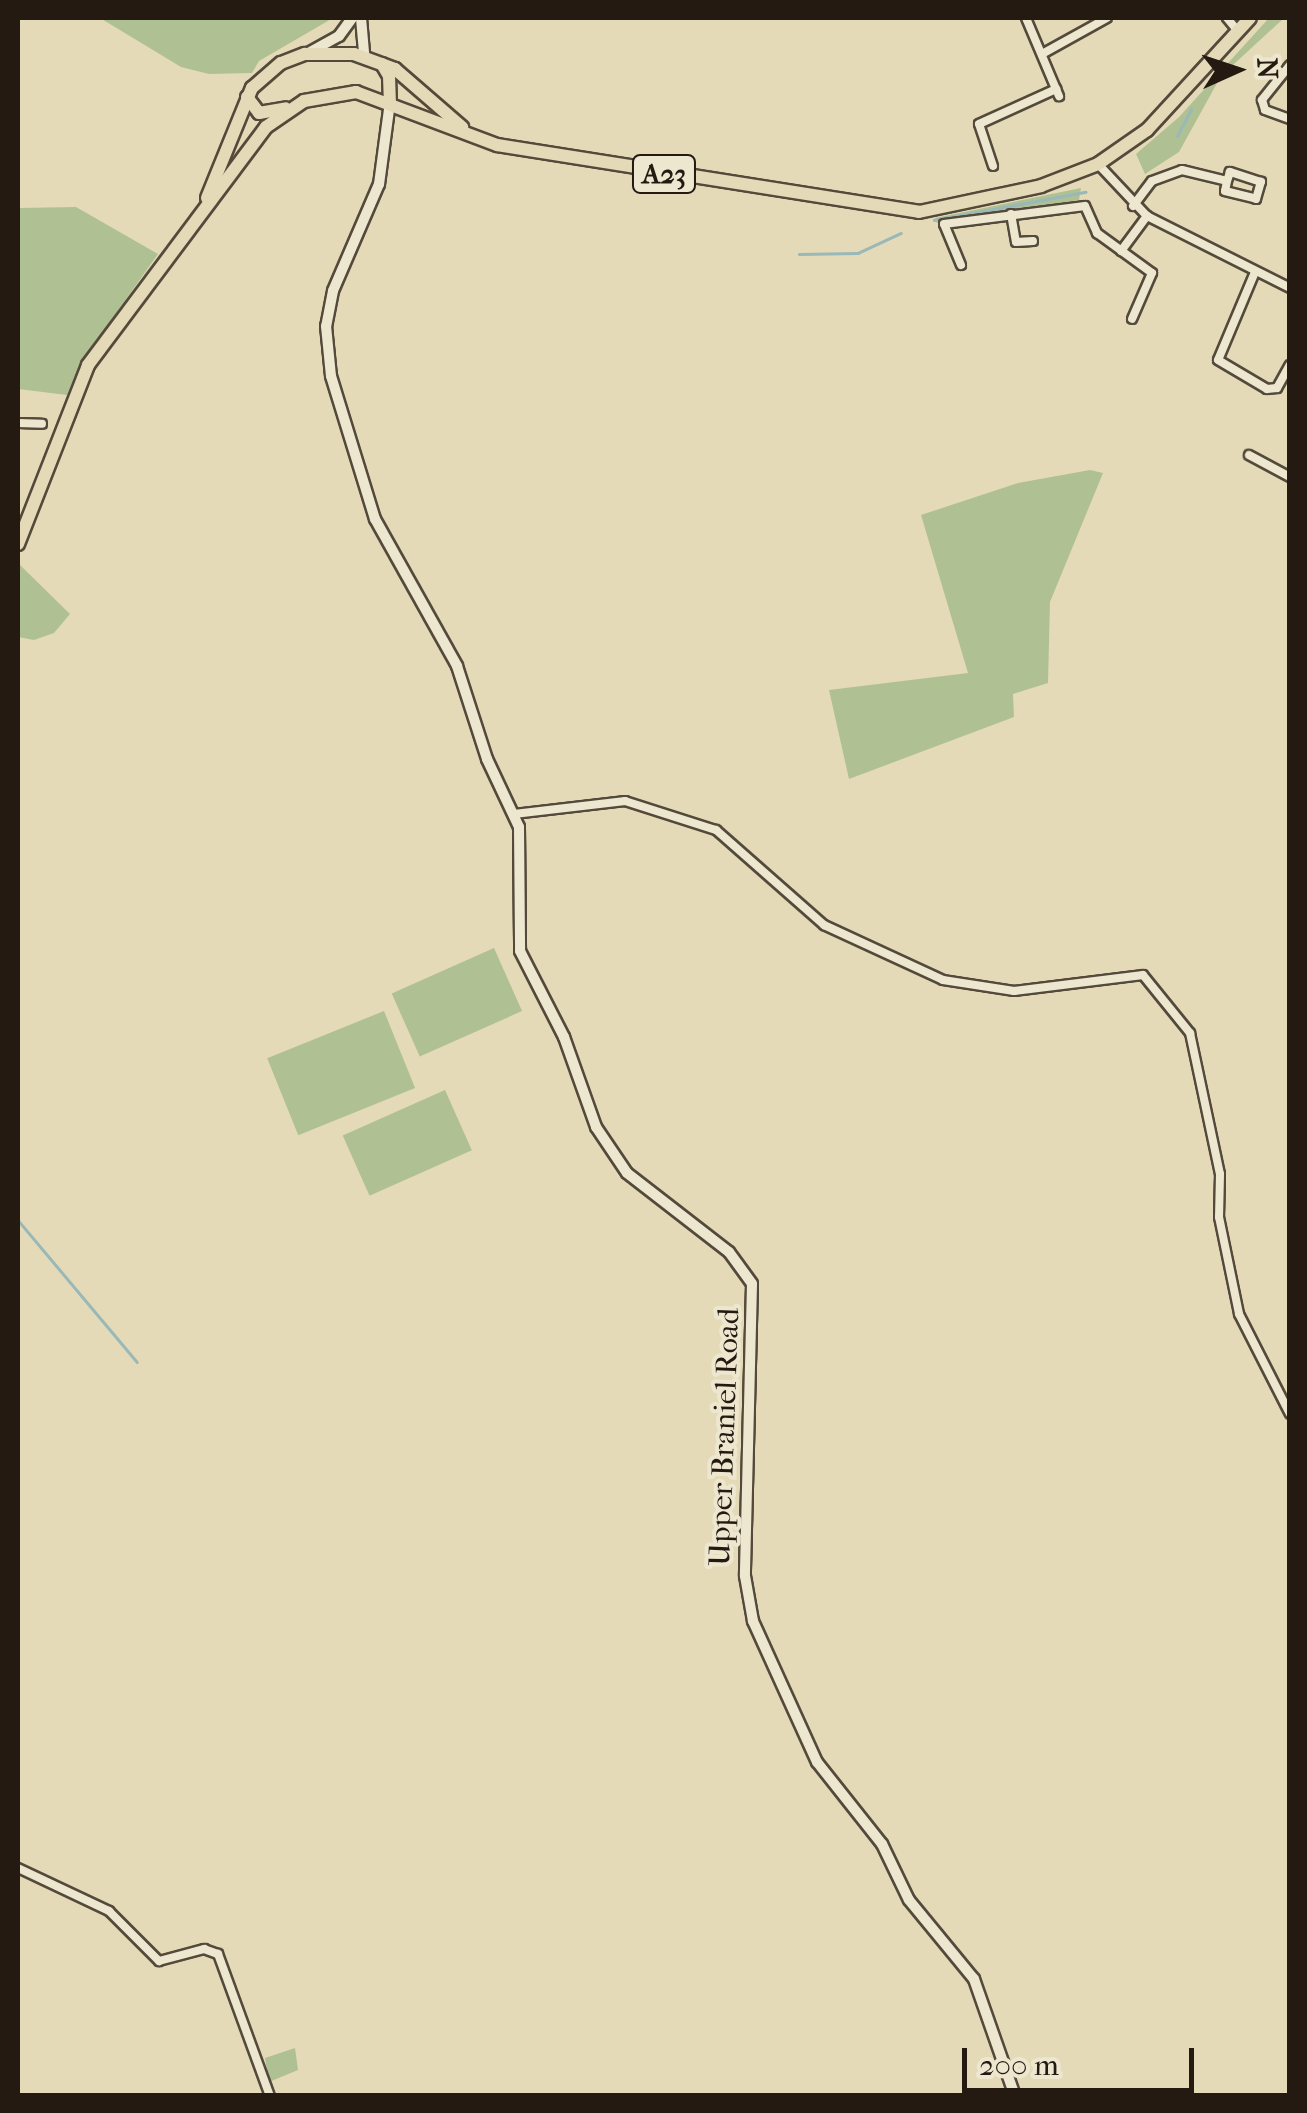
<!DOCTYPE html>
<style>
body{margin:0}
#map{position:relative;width:1307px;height:2113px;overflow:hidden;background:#e5dab7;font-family:"IM FELL French Canon",serif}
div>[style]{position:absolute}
.green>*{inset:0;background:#afc193;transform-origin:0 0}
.stream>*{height:2.5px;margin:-1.25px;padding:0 1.25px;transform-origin:1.25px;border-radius:1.25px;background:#99b8b8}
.roads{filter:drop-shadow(2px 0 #544a3b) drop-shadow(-2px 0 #544a3b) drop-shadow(0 2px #544a3b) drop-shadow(0 -2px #544a3b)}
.minor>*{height:8px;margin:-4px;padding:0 4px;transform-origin:4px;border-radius:4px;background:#eee7d0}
.tertiary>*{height:10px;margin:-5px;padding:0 5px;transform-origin:5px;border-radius:5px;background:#eee7d0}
.primary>*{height:12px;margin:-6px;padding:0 6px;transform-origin:6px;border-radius:6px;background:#e5dab7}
span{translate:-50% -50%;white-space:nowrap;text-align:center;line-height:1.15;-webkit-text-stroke:8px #eee7d0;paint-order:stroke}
.shield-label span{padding:2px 8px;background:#eee7d0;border:2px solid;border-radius:8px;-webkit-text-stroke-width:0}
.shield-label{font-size:28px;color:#241a12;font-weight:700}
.street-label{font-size:30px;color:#241a12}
.frame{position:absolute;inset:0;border:20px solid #241a12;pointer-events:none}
.north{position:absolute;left:1187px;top:20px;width:100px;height:100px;-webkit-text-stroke:8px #eee7d0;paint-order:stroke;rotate:87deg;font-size:28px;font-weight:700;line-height:40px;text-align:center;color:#241a12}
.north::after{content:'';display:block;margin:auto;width:35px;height:45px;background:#241a12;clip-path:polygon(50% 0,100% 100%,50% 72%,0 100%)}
.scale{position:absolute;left:962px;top:2048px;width:232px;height:45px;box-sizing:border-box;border:5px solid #241a12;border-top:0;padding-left:12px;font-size:30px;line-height:35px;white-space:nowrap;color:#241a12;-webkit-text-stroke:8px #eee7d0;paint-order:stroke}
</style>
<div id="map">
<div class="green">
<i style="clip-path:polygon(100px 18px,333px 18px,259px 61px,252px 73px,209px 74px,181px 67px)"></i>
<i style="clip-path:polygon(1269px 18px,1284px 18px,1221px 76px,1179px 152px,1145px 174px,1136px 154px,1179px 117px)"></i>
<i style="clip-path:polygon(1081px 188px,1079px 200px,937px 223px,935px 218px)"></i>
<i style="clip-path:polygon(76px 207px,158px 254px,80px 364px,67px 395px,18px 389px,18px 208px)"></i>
<i style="clip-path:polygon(1090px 470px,1103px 473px,1050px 602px,1048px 683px,1013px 694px,1014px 717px,849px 779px,829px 690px,968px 673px,921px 515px,1018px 483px)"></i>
<i style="clip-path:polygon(20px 565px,70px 614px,54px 633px,34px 640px,18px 637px)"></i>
<i style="left:494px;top:948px;width:69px;height:112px;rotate:66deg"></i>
<i style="left:384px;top:1011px;width:83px;height:126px;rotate:68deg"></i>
<i style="left:445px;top:1090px;width:66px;height:112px;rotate:66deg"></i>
<i style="clip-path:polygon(295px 2048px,298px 2070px,269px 2082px,265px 2058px)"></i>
</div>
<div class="stream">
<i style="left:1177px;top:136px;width:30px;rotate:-62deg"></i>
<i style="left:934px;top:220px;width:154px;rotate:-10.5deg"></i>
<i style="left:799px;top:254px;width:59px;rotate:-1deg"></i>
<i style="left:858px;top:253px;width:47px;rotate:-24.9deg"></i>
<i style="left:18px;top:1220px;width:185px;rotate:50deg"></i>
</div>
<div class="roads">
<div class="minor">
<i style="left:1026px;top:18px;width:85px;rotate:67.1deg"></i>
<i style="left:1227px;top:18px;width:16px;rotate:50deg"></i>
<i style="left:1042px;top:54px;width:74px;rotate:-29deg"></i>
<i style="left:1290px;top:65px;width:45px;rotate:128.7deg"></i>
<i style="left:1262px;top:100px;width:10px;rotate:73deg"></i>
<i style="left:1265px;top:110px;width:27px;rotate:20deg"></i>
<i style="left:1098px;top:164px;width:71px;rotate:46.7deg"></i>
<i style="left:1147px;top:216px;width:160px;rotate:26.7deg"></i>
<i style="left:993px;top:166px;width:44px;rotate:-108.4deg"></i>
<i style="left:979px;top:124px;width:85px;rotate:-24.4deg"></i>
<i style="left:1133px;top:206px;width:31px;rotate:-53deg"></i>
<i style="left:1152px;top:181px;width:32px;rotate:-20deg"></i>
<i style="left:1182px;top:170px;width:46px;rotate:13.7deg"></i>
<i style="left:1227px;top:181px;width:10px;rotate:101deg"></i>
<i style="left:1225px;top:191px;width:32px;rotate:14deg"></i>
<i style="left:1256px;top:199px;width:18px;rotate:-74deg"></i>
<i style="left:1261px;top:182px;width:33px;rotate:-162deg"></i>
<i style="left:1230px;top:172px;width:9px;rotate:108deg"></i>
<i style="left:1011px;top:214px;width:28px;rotate:80deg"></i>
<i style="left:1016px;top:242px;width:17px;rotate:-3deg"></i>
<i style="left:1121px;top:251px;width:44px;rotate:-53.4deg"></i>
<i style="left:961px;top:265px;width:44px;rotate:-112.5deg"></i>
<i style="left:944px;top:224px;width:142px;rotate:-7.3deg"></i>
<i style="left:1085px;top:206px;width:30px;rotate:66deg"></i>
<i style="left:1097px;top:233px;width:68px;rotate:36deg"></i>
<i style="left:1152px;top:273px;width:50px;rotate:113.5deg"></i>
<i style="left:1255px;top:272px;width:95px;rotate:112.8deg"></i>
<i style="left:1218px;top:360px;width:57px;rotate:30.6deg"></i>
<i style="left:1267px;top:389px;width:10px;rotate:-6deg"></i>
<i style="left:1277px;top:388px;width:26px;rotate:-61deg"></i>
<i style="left:18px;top:423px;width:24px;rotate:2deg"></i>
<i style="left:1249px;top:455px;width:47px;rotate:28.2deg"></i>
<i style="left:514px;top:814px;width:112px;rotate:-6.7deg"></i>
<i style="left:625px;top:801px;width:96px;rotate:17.7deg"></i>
<i style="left:716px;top:830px;width:144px;rotate:41.3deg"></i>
<i style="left:824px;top:925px;width:131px;rotate:24.8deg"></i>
<i style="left:943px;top:980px;width:72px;rotate:8.8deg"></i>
<i style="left:1014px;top:991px;width:130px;rotate:-7.1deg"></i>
<i style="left:1143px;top:975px;width:75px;rotate:51deg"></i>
<i style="left:1190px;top:1033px;width:144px;rotate:78deg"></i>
<i style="left:1220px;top:1174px;width:43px;rotate:91.3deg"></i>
<i style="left:1219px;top:1217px;width:99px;rotate:78.3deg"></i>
<i style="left:1239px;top:1314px;width:112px;rotate:63deg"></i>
<i style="left:18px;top:1868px;width:101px;rotate:25.3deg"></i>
<i style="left:109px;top:1911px;width:71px;rotate:45deg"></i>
<i style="left:159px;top:1961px;width:47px;rotate:-14.9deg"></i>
<i style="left:204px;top:1949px;width:15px;rotate:20deg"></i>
<i style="left:218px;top:1954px;width:151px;rotate:69.9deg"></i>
</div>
<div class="tertiary">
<i style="left:361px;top:18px;width:38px;rotate:85deg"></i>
<i style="left:310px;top:52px;width:33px;rotate:-29deg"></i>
<i style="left:339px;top:36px;width:22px;rotate:-54deg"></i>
<i style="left:390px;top:102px;width:83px;rotate:97.6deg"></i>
<i style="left:379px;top:184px;width:116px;rotate:113.3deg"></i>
<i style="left:333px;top:291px;width:36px;rotate:101deg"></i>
<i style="left:326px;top:326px;width:50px;rotate:84.3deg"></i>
<i style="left:331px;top:376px;width:150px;rotate:72.9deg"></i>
<i style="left:375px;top:519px;width:168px;rotate:60.8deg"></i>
<i style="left:457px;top:666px;width:98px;rotate:72.1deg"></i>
<i style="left:487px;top:759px;width:75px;rotate:64.8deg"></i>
<i style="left:519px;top:827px;width:124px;rotate:89.5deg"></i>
<i style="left:520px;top:951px;width:97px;rotate:62.9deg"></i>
<i style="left:564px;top:1037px;width:96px;rotate:70.4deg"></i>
<i style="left:596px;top:1127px;width:55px;rotate:56deg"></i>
<i style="left:627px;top:1173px;width:129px;rotate:37.8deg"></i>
<i style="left:729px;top:1252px;width:39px;rotate:54deg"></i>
<i style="left:752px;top:1284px;width:292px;rotate:91.4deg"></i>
<i style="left:745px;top:1576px;width:46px;rotate:79.9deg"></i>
<i style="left:753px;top:1621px;width:155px;rotate:65.6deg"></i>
<i style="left:817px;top:1762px;width:105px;rotate:51.6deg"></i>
<i style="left:882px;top:1844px;width:62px;rotate:64.3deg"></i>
<i style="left:909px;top:1900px;width:102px;rotate:50.6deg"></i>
<i style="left:974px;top:1979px;width:124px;rotate:70.7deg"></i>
</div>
<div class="primary">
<i style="left:382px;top:64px;width:14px;rotate:60deg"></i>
<i style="left:389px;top:76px;width:26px;rotate:88deg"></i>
<i style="left:247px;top:97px;width:20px;rotate:53deg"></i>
<i style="left:259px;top:113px;width:27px;rotate:-10deg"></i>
<i style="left:207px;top:198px;width:119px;rotate:-67.8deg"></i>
<i style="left:252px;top:88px;width:38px;rotate:-41deg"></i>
<i style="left:281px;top:63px;width:26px;rotate:-21deg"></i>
<i style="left:305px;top:54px;width:49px"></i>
<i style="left:354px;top:54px;width:44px;rotate:20.1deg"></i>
<i style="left:395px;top:69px;width:89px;rotate:40.9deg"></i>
<i style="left:18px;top:544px;width:192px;rotate:-68.6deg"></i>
<i style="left:88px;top:365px;width:297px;rotate:-53.2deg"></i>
<i style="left:266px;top:127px;width:46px;rotate:-34.4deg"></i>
<i style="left:304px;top:101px;width:53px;rotate:-9.8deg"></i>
<i style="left:356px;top:92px;width:151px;rotate:20.6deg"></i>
<i style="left:497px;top:145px;width:427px;rotate:9deg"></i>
<i style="left:919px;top:212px;width:125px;rotate:-12deg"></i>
<i style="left:1041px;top:186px;width:61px;rotate:-21.1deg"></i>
<i style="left:1098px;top:164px;width:60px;rotate:-34.8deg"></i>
<i style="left:1147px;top:130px;width:152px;rotate:-47.4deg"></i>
</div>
</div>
<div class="shield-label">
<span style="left:664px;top:174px">A23</span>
</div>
<div class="street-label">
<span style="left:725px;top:1437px;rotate:-88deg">Upper Braniel Road</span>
</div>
<div class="frame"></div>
<div class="north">N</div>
<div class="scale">200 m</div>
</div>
